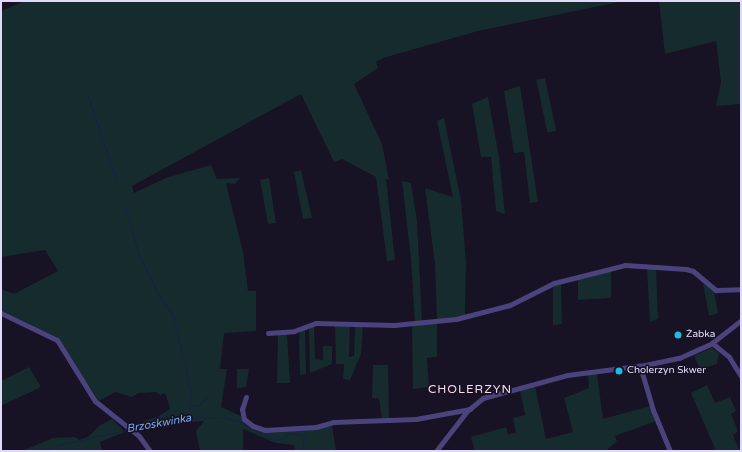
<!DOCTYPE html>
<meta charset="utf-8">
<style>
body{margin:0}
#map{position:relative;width:742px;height:452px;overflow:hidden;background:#171224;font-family:"Varela Round",sans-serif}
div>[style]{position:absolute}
.green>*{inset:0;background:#162b2d;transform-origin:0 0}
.stream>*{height:1px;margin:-0.5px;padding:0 0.5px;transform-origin:0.5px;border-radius:0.5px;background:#152245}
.minor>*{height:5px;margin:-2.5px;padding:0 2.5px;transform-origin:2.5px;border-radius:2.5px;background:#4b437d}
.dots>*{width:11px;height:11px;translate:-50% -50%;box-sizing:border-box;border:2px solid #171224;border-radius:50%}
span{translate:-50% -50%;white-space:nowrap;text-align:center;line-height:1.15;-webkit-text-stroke:3.5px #171224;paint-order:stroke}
.poi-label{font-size:10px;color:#e0d9fa}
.left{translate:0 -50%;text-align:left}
.water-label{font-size:11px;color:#74a8ed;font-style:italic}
.quarter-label{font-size:12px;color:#fadbec;letter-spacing:1px}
.frame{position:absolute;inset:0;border:2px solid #e0d9fa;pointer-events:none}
</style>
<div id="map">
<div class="green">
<i style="clip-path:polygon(25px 1px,624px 1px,478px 31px,383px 58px,376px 62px,378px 68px,354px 84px,382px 144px,389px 180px,386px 179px,395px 260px,387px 261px,376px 177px,342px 159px,334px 162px,301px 94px,132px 186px,134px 193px,166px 178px,211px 165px,217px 179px,240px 178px,235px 184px,226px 183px,243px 252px,248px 291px,256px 291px,256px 331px,224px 333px,220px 369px,227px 369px,221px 407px,239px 415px,253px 427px,315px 430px,332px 425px,336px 451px,295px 451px,294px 445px,276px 443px,243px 429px,243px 451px,200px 451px,196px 431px,204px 421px,157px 425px,139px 433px,131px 426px,159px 416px,170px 409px,166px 395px,163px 393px,161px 396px,156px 392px,139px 393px,132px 397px,115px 392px,99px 401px,57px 338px,1px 310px,1px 289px,14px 294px,58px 271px,45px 250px,1px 257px,1px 11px)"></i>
<i style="clip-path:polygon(659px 1px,741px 1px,741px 104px,716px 106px,721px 82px,716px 41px,665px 54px)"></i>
<i style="left:545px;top:78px;width:54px;height:9px;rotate:78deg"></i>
<i style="clip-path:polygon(520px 86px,538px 202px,530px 203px,524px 152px,514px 153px,504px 91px)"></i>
<i style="clip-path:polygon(488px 97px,499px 157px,505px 214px,496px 211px,491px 157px,481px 157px,472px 104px)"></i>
<i style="clip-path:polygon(444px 118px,461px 200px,466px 262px,465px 316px,437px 320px,435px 264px,425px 188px,453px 197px,437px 121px)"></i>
<i style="clip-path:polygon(301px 170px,312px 218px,303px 219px,294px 172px)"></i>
<i style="clip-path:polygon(269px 178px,276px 223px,268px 224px,260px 180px)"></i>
<i style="clip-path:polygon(402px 181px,411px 183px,417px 221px,422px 321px,415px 322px,411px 259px)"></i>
<i style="clip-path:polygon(656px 267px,658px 319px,650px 322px,647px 269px)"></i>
<i style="clip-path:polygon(611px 271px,611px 298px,578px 300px,578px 278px)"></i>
<i style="clip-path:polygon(561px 282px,562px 324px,553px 325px,553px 285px)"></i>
<i style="clip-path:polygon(703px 283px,714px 291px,718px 313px,709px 316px)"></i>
<i style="clip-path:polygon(437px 323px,437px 357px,427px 358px,429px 387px,413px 389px,412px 325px)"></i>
<i style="clip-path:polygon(335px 324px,350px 325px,349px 357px,354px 356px,355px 325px,363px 325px,361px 354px,350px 380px,343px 379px,344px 364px,336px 364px)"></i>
<i style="clip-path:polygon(314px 325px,315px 359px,323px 360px,323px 346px,332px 346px,332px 364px,310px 373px,309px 327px)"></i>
<i style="clip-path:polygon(305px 329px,306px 374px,300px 375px,299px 342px,300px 331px)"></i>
<i style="clip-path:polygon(287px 334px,290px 383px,277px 383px,278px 335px)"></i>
<i style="clip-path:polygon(712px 348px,719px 353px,717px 364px,700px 369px,694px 356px)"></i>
<i style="clip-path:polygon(373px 365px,388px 365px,389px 418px,382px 419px,379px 398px,372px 398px)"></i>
<i style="clip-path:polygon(29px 367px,41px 387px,1px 406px,1px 381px)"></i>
<i style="clip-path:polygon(237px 369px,249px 369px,246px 387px,237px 388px)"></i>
<i style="clip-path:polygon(597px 373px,603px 419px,650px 406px,656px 421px,615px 436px,617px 441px,606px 451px,475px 451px,471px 437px,506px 427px,508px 434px,516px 433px,513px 418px,525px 415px,520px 390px,535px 386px,546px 439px,573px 432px,564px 398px,589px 388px,588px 375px)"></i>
<i style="clip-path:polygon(707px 385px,715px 403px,730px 397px,736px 411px,731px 414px,738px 431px,733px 435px,740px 451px,716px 451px,691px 393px)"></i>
<i style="clip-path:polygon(112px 419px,125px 432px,100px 442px,102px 451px,22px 451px,53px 438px,75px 437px,79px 440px,88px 437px,99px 426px)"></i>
</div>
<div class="stream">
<i style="left:88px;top:96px;width:91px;rotate:71.4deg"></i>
<i style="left:125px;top:206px;width:49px;rotate:74.5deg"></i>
<i style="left:138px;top:253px;width:48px;rotate:64deg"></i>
<i style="left:159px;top:296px;width:24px;rotate:54deg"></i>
<i style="left:173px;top:315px;width:80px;rotate:77deg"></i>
<i style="left:191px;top:393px;width:10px;rotate:101deg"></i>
<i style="left:189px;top:403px;width:6px;rotate:31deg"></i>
<i style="left:194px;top:406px;width:5px;rotate:-11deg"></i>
<i style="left:199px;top:405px;width:12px;rotate:-48deg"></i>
<i style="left:132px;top:428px;width:50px;rotate:-11.5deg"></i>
<i style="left:181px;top:418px;width:41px;rotate:-1.4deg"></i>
<i style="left:222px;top:417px;width:14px;rotate:12deg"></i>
<i style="left:236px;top:420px;width:43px;rotate:27.8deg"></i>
<i style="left:274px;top:440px;width:9px;rotate:-13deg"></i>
<i style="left:283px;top:438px;width:9px;rotate:-36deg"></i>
<i style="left:290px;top:433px;width:14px;rotate:8deg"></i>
<i style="left:304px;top:435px;width:16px;rotate:97deg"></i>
<i style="left:40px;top:451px;width:23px;rotate:-18deg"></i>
<i style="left:62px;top:444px;width:66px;rotate:-12.2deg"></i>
<i style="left:558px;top:451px;width:5px;rotate:-90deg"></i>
</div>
<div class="minor">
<i style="left:1px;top:313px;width:62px;rotate:25.7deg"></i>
<i style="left:57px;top:340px;width:72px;rotate:58.1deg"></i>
<i style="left:95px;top:401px;width:56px;rotate:38.5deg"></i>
<i style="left:139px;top:436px;width:19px;rotate:54deg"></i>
<i style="left:268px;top:333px;width:26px;rotate:-4deg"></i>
<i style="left:294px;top:331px;width:23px;rotate:-20deg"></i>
<i style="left:316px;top:323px;width:78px;rotate:1.5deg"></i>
<i style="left:394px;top:325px;width:62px;rotate:-5.5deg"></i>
<i style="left:456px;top:319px;width:56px;rotate:-14.5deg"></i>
<i style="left:510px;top:305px;width:49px;rotate:-26.6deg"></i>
<i style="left:554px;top:283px;width:73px;rotate:-14.2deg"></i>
<i style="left:625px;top:265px;width:61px;rotate:3.8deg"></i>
<i style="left:686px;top:269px;width:7px;rotate:16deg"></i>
<i style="left:693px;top:271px;width:30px;rotate:40deg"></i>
<i style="left:716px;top:290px;width:25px;rotate:-2deg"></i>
<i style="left:712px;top:343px;width:22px;rotate:39deg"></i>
<i style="left:729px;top:357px;width:22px;rotate:58deg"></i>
<i style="left:640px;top:366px;width:46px;rotate:73.5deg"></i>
<i style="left:653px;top:410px;width:44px;rotate:67.5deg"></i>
<i style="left:246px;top:397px;width:13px;rotate:108deg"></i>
<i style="left:242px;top:409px;width:10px;rotate:79deg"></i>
<i style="left:244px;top:419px;width:11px;rotate:38deg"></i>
<i style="left:253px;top:426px;width:13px;rotate:18deg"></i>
<i style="left:265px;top:430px;width:51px;rotate:-3.4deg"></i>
<i style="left:316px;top:427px;width:18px;rotate:-16deg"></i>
<i style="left:333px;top:422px;width:83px;rotate:-2.1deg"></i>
<i style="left:416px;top:419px;width:55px;rotate:-10.5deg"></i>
<i style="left:436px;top:451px;width:51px;rotate:-52.2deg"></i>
<i style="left:467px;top:411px;width:21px;rotate:-39deg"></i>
<i style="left:483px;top:398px;width:87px;rotate:-15.3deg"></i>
<i style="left:567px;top:375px;width:79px;rotate:-7.3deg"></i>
<i style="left:645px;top:365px;width:35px;rotate:-12deg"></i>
<i style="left:679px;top:358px;width:36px;rotate:-24deg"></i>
<i style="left:712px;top:343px;width:37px;rotate:-38deg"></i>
</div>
<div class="dots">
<i style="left:678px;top:335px;background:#1dbae2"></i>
<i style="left:619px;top:371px;background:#1dbae2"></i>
</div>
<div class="poi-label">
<span class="left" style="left:686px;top:335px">Żabka</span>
<span class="left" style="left:627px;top:371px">Cholerzyn Skwer</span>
</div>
<div class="water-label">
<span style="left:159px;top:424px;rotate:-10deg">Brzoskwinka</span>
</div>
<div class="quarter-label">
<span style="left:470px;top:390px">CHOLERZYN</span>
</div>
<div class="frame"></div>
</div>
